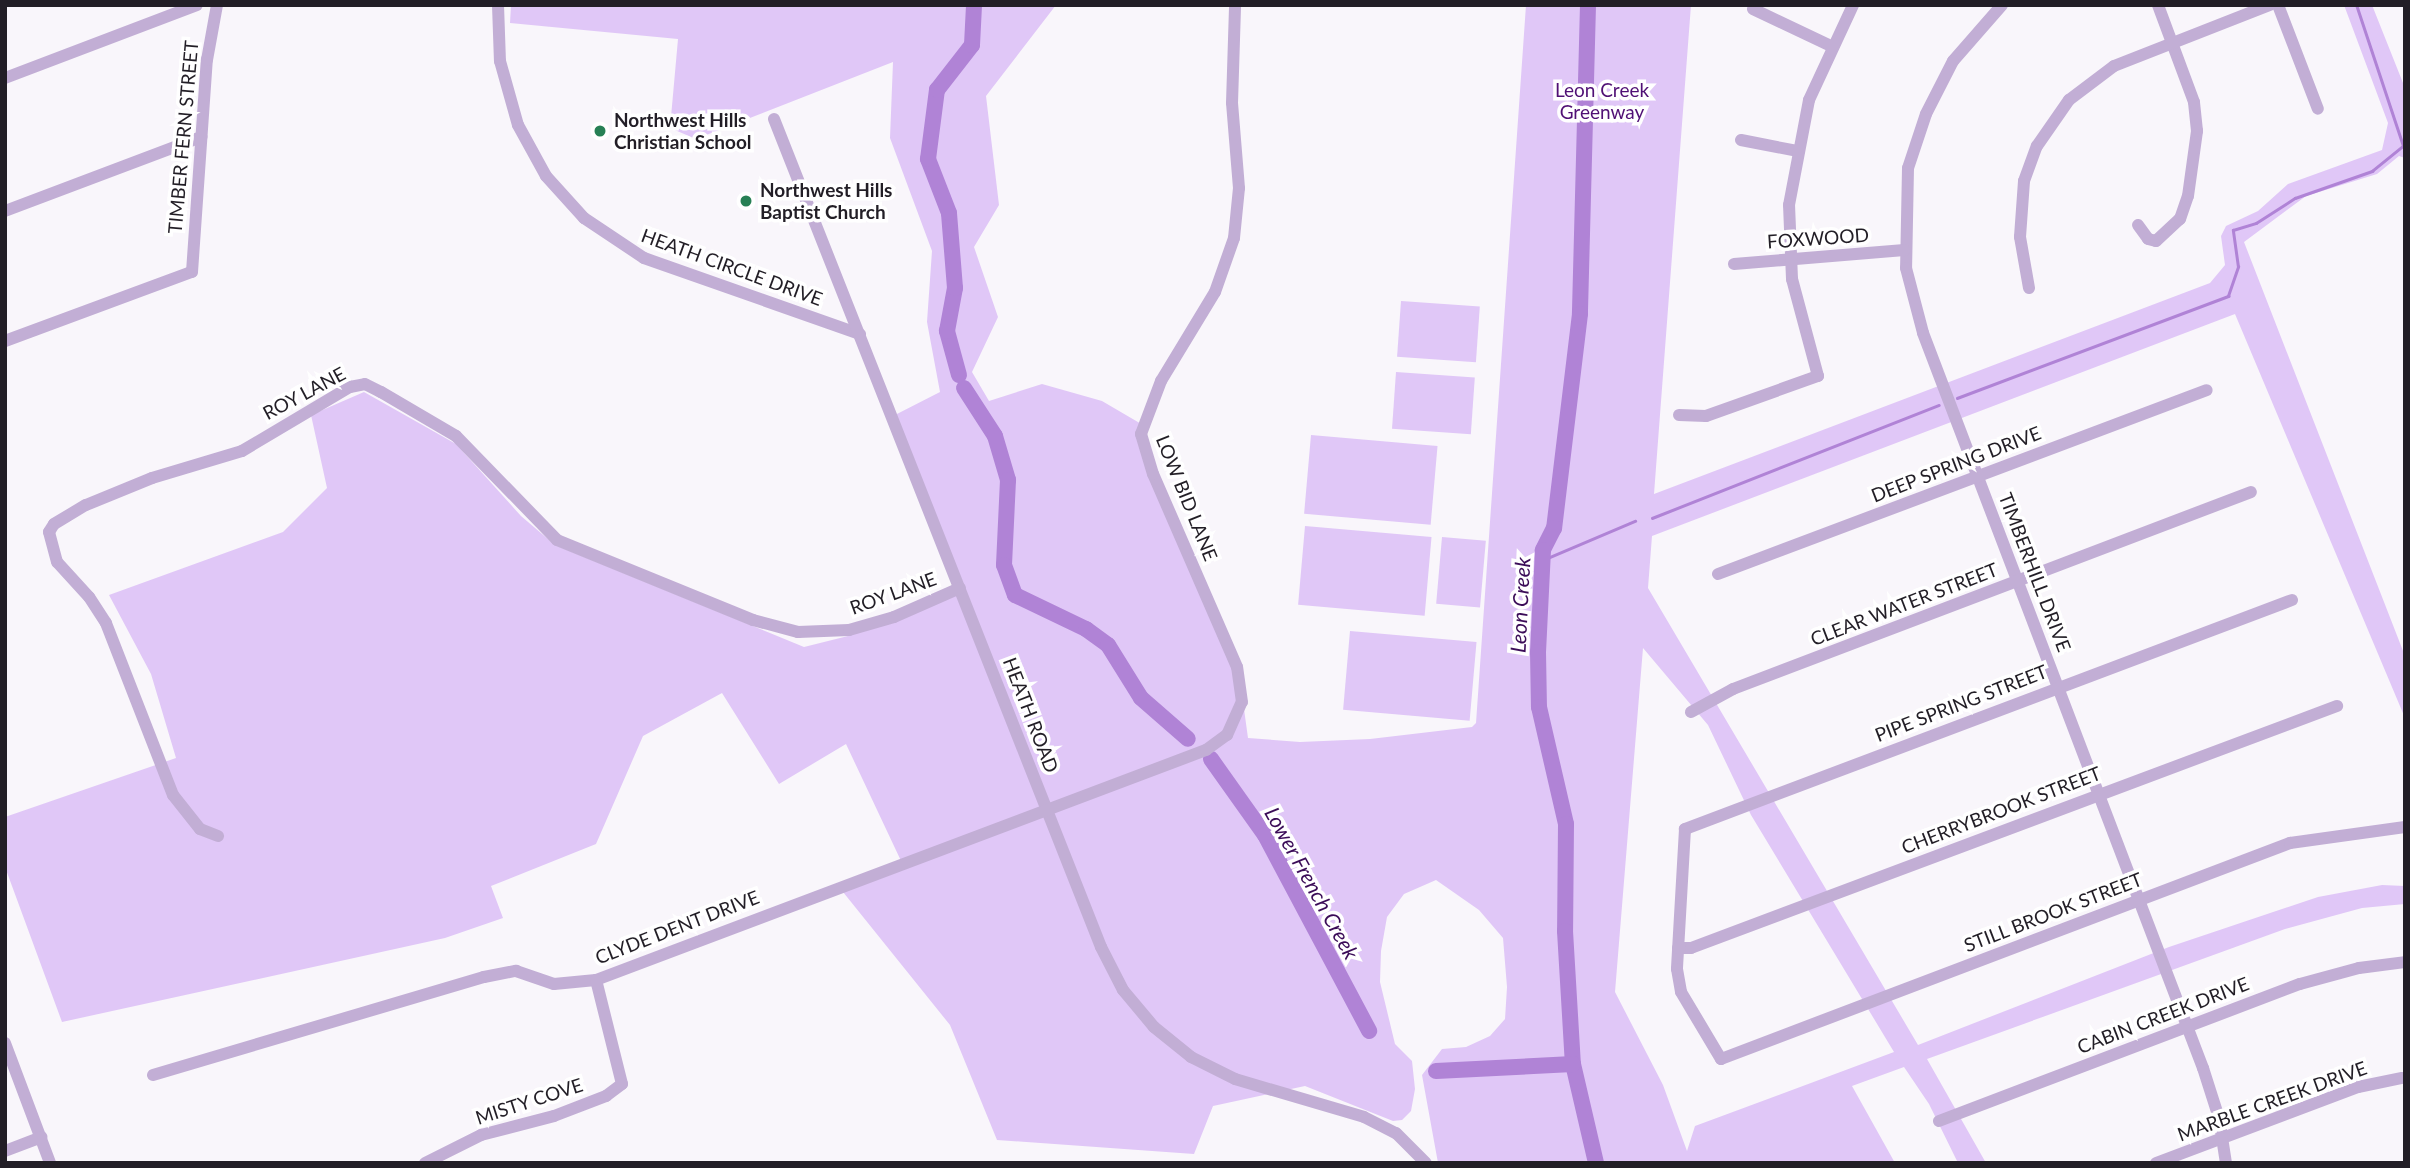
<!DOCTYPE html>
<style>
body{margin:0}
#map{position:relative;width:2410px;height:1168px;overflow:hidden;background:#f9f6fb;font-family:Lato,sans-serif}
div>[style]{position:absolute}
.green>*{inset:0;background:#e0c7f7;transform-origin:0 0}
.stream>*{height:2.5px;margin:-1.25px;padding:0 1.25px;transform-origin:1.25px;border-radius:1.25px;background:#b083d6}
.river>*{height:16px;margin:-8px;padding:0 8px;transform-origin:8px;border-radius:8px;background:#b083d6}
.minor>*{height:12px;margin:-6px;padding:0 6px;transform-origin:6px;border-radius:6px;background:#c2aed5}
.dots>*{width:19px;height:19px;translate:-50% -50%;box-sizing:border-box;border:4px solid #fff;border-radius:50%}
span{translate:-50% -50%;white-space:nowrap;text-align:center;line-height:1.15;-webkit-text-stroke:7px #fff;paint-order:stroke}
.park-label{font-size:19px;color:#501075}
.poi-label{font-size:19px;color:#221e26;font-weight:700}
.left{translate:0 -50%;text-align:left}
.street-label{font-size:19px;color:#221e26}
.water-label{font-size:21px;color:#3b0c58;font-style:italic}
.frame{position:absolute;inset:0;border:7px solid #221e26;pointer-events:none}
</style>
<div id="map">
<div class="green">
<i style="clip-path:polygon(evenodd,511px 5px,1056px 5px,986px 96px,999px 205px,974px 247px,998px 317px,972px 372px,989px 401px,1042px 384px,1102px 401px,1143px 425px,1141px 434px,1240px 680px,1248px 738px,1300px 742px,1370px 739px,1472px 727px,1476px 723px,1526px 5px,1691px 5px,1654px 494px,2210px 283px,2225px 265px,2221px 236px,2226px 226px,2258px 211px,2288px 184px,2382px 150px,2388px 123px,2344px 5px,2372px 5px,2405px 88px,2405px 158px,2399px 156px,2377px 174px,2306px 196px,2244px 242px,2405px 656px,2405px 718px,2235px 314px,1652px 536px,1648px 588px,1918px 1045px,2169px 947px,2318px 897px,2382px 885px,2405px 886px,2405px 904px,2362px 908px,2285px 929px,1927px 1059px,1986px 1163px,1958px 1163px,1929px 1104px,1904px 1067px,1852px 1086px,1895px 1163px,1438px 1163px,1422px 1075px,1442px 1049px,1466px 1047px,1490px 1036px,1505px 1019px,1507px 987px,1503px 938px,1479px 910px,1436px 880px,1404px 894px,1387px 917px,1381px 951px,1380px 982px,1395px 1044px,1412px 1061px,1415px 1089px,1411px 1111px,1402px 1120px,1393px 1121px,1305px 1086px,1213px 1106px,1194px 1154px,997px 1140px,950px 1025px,839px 887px,902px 863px,846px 744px,779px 784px,722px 693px,643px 736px,596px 844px,491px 886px,503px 918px,445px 938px,62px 1022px,5px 867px,5px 817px,176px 758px,151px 674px,109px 595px,283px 532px,327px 488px,311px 415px,364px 392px,456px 444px,521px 516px,555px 545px,804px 647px,848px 636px,960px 588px,893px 416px,940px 392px,927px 322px,932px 251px,890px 138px,893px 62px,696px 139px,670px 128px,678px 39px,510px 23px,511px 5px,1643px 648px,1708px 725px,1751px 815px,1894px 1052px,1695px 1126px,1687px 1151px,1663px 1085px,1615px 992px,1643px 648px)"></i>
<i style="left:1401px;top:301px;width:79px;height:56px;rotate:4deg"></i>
<i style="left:1396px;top:372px;width:79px;height:57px;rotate:4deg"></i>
<i style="left:1311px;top:435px;width:127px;height:79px;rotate:5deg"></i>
<i style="left:1305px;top:526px;width:127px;height:79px;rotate:5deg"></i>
<i style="left:1442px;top:537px;width:44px;height:67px;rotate:5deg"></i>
<i style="left:1350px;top:631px;width:127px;height:79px;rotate:5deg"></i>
</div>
<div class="stream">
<i style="left:1957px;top:398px;width:290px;rotate:-20.6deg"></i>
<i style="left:2228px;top:296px;width:31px;rotate:-71deg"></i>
<i style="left:2238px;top:267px;width:37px;rotate:-98deg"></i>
<i style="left:2233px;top:230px;width:24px;rotate:-17deg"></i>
<i style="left:2256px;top:223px;width:46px;rotate:-32.7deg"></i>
<i style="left:2295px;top:198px;width:82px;rotate:-19.3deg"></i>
<i style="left:2372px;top:171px;width:40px;rotate:-39deg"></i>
<i style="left:2403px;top:146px;width:149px;rotate:-108.4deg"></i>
<i style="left:1652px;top:518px;width:308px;rotate:-21.5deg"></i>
<i style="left:1543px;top:560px;width:100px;rotate:-23deg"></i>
</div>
<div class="river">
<i style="left:1588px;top:5px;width:309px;rotate:91.5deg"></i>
<i style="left:1580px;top:314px;width:216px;rotate:96.9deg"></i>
<i style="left:1554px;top:528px;width:25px;rotate:117deg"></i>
<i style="left:1543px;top:550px;width:102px;rotate:92.8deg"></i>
<i style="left:1538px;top:652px;width:55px;rotate:89deg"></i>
<i style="left:1539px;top:707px;width:120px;rotate:77deg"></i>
<i style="left:1566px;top:824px;width:107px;rotate:90.5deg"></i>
<i style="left:1565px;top:931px;width:133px;rotate:86.6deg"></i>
<i style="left:1573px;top:1064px;width:102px;rotate:76.9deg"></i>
<i style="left:959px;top:375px;width:46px;rotate:-105.3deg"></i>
<i style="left:947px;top:331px;width:44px;rotate:-79.5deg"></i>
<i style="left:955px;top:288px;width:75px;rotate:-94.6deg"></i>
<i style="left:949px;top:213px;width:58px;rotate:-111.3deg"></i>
<i style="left:928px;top:159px;width:70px;rotate:-82.6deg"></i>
<i style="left:937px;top:90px;width:57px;rotate:-52.1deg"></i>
<i style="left:972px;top:45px;width:40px;rotate:-87.1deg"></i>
<i style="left:964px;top:388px;width:57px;rotate:57.1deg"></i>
<i style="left:995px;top:436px;width:46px;rotate:73.5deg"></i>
<i style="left:1008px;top:480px;width:85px;rotate:92.7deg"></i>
<i style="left:1004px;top:565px;width:32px;rotate:70deg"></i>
<i style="left:1015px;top:595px;width:79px;rotate:25.6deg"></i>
<i style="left:1086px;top:629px;width:27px;rotate:36deg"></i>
<i style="left:1108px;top:645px;width:62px;rotate:58.1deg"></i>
<i style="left:1141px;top:698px;width:62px;rotate:41.1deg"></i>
<i style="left:1211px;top:759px;width:93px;rotate:54.6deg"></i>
<i style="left:1265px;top:835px;width:222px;rotate:62deg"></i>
<i style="left:1436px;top:1071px;width:137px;rotate:-2.9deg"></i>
</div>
<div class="minor">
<i style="left:498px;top:5px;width:56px;rotate:88deg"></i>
<i style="left:500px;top:61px;width:66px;rotate:74.3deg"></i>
<i style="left:518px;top:125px;width:58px;rotate:61.2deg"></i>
<i style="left:546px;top:176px;width:57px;rotate:47.9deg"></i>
<i style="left:584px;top:218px;width:72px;rotate:33.7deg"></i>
<i style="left:644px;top:258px;width:229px;rotate:19.4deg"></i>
<i style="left:2002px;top:5px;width:74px;rotate:131.2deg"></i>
<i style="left:1953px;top:61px;width:59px;rotate:117deg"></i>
<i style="left:1926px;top:114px;width:57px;rotate:108.4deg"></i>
<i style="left:1908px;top:168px;width:100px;rotate:91.1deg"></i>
<i style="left:1906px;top:268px;width:67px;rotate:75.3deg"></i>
<i style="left:1923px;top:333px;width:787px;rotate:69.15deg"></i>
<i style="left:2203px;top:1068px;width:52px;rotate:72.3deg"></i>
<i style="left:2219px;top:1118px;width:46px;rotate:81.2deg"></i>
<i style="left:2278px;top:5px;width:111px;rotate:69deg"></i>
<i style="left:1753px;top:9px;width:86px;rotate:25.4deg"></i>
<i style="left:5px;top:78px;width:205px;rotate:-20.8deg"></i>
<i style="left:774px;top:119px;width:890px;rotate:68.45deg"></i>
<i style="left:1101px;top:947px;width:48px;rotate:62.9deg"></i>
<i style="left:1123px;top:990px;width:48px;rotate:50deg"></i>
<i style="left:1154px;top:1027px;width:48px;rotate:39deg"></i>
<i style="left:1191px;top:1057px;width:49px;rotate:26.6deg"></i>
<i style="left:1235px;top:1079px;width:134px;rotate:16.4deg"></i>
<i style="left:1364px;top:1117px;width:36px;rotate:27deg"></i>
<i style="left:1396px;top:1133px;width:42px;rotate:45deg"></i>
<i style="left:1741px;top:140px;width:57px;rotate:11.1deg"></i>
<i style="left:5px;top:211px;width:210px;rotate:-20.7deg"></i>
<i style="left:2138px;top:225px;width:17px;rotate:54deg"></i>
<i style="left:2148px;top:239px;width:8px;rotate:14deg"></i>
<i style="left:2156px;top:241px;width:33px;rotate:-43deg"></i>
<i style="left:2180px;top:219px;width:24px;rotate:-71deg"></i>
<i style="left:2188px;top:196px;width:66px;rotate:-82.1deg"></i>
<i style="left:2197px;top:131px;width:29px;rotate:-96deg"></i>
<i style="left:2194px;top:102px;width:103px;rotate:-110.4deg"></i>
<i style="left:1734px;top:264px;width:171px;rotate:-4.7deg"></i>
<i style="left:2029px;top:288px;width:52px;rotate:-100deg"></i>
<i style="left:2020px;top:237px;width:56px;rotate:-85.9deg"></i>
<i style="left:2024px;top:181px;width:37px;rotate:-70deg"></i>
<i style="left:2037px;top:146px;width:56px;rotate:-55.2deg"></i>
<i style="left:2069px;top:100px;width:56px;rotate:-37.1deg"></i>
<i style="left:2114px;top:66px;width:168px;rotate:-21.4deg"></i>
<i style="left:5px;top:341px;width:199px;rotate:-20.3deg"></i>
<i style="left:192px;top:272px;width:213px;rotate:-86deg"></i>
<i style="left:207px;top:60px;width:56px;rotate:-79.7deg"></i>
<i style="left:1679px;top:415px;width:27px;rotate:2deg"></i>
<i style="left:1706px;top:416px;width:119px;rotate:-19.7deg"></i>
<i style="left:1818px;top:376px;width:100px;rotate:-105deg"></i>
<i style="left:1792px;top:279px;width:74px;rotate:-92.3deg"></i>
<i style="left:1789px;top:205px;width:107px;rotate:-79.2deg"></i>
<i style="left:1809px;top:100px;width:105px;rotate:-65.1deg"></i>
<i style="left:1718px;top:574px;width:522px;rotate:-20.62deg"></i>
<i style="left:2292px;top:600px;width:649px;rotate:159.33deg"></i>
<i style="left:1685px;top:829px;width:140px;rotate:93.3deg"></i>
<i style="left:1677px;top:969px;width:23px;rotate:80deg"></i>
<i style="left:1681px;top:992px;width:78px;rotate:59.2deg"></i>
<i style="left:1721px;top:1059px;width:609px;rotate:-20.79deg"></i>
<i style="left:2290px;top:843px;width:116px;rotate:-7.9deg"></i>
<i style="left:1691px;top:712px;width:48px;rotate:-28.7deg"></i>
<i style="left:1733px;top:689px;width:554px;rotate:-20.82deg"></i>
<i style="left:218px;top:836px;width:19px;rotate:-159deg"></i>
<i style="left:200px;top:829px;width:43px;rotate:-128.5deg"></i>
<i style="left:173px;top:795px;width:185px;rotate:-111.3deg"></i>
<i style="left:106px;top:623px;width:31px;rotate:-123deg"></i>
<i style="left:89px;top:597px;width:47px;rotate:-132.4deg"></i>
<i style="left:57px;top:562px;width:31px;rotate:-105deg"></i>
<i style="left:49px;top:532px;width:9px;rotate:-58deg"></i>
<i style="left:54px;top:524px;width:37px;rotate:-31deg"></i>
<i style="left:86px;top:505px;width:71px;rotate:-22.2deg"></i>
<i style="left:152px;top:478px;width:94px;rotate:-16.7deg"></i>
<i style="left:242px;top:451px;width:126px;rotate:-30.7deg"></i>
<i style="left:350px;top:387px;width:15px;rotate:-11deg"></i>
<i style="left:365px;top:384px;width:18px;rotate:27deg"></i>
<i style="left:381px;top:392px;width:87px;rotate:30.4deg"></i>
<i style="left:456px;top:436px;width:145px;rotate:45.8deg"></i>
<i style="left:557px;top:540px;width:212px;rotate:22.2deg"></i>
<i style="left:753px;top:620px;width:47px;rotate:14.9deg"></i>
<i style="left:798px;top:632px;width:51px;rotate:-2.2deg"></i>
<i style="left:849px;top:630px;width:47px;rotate:-16.1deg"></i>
<i style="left:894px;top:617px;width:72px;rotate:-23.7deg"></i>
<i style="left:1678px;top:948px;width:13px"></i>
<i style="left:1691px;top:948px;width:690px;rotate:-20.54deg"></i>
<i style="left:5px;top:1043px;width:128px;rotate:69.4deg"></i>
<i style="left:153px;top:1075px;width:345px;rotate:-16.5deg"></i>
<i style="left:484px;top:977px;width:33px;rotate:-11deg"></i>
<i style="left:516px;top:971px;width:40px;rotate:18.9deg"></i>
<i style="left:554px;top:984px;width:42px;rotate:-5.4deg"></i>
<i style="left:596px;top:980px;width:652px;rotate:-20.66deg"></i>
<i style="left:1206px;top:750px;width:26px;rotate:-36deg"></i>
<i style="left:1227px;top:735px;width:36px;rotate:-66deg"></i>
<i style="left:1242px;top:702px;width:35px;rotate:-98deg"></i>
<i style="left:1237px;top:667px;width:210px;rotate:-113.5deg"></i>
<i style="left:1153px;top:474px;width:42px;rotate:-106.7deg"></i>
<i style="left:1141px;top:434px;width:57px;rotate:-69.3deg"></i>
<i style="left:1161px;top:381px;width:104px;rotate:-58.8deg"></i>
<i style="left:1215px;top:292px;width:57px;rotate:-70.6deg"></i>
<i style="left:1234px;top:238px;width:50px;rotate:-84.3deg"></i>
<i style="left:1239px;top:188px;width:85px;rotate:-94.7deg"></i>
<i style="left:1232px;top:103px;width:98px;rotate:-88.2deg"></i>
<i style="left:1939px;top:1121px;width:386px;rotate:-20.8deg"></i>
<i style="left:2300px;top:984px;width:61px;rotate:-15.2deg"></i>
<i style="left:2359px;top:968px;width:46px;rotate:-7.4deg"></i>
<i style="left:5px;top:1151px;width:39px;rotate:-21deg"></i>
<i style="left:425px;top:1163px;width:63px;rotate:-26.6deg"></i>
<i style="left:481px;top:1135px;width:75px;rotate:-14.6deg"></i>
<i style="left:554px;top:1116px;width:56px;rotate:-21deg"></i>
<i style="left:606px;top:1096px;width:20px;rotate:-37deg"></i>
<i style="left:622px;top:1084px;width:107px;rotate:-104deg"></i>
<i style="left:2156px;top:1163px;width:216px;rotate:-20.6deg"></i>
<i style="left:2358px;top:1087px;width:45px;rotate:-11.6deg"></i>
</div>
<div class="dots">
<i style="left:600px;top:131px;background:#278055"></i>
<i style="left:746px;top:201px;background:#278055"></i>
</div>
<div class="park-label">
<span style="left:1602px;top:101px">Leon Creek<br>Greenway</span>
</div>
<div class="poi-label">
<span class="left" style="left:614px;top:131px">Northwest Hills<br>Christian School</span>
<span class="left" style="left:760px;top:201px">Northwest Hills<br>Baptist Church</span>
</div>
<div class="street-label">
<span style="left:183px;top:137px;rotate:-85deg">TIMBER FERN STREET</span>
<span style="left:1818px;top:238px;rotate:-4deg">FOXWOOD</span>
<span style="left:732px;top:267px;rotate:20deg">HEATH CIRCLE DRIVE</span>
<span style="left:304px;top:393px;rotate:-28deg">ROY LANE</span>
<span style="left:1956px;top:464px;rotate:-21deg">DEEP SPRING DRIVE</span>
<span style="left:1187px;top:498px;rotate:68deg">LOW BID LANE</span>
<span style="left:2035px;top:572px;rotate:69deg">TIMBERHILL DRIVE</span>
<span style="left:893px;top:593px;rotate:-20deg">ROY LANE</span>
<span style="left:1904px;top:604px;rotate:-21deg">CLEAR WATER STREET</span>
<span style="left:1961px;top:703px;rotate:-21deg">PIPE SPRING STREET</span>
<span style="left:1031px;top:715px;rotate:69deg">HEATH ROAD</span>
<span style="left:2001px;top:810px;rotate:-21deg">CHERRYBROOK STREET</span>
<span style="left:2053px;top:912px;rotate:-21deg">STILL BROOK STREET</span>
<span style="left:677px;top:927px;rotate:-21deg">CLYDE DENT DRIVE</span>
<span style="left:2163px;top:1015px;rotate:-21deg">CABIN CREEK DRIVE</span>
<span style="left:529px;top:1101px;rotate:-18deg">MISTY COVE</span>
<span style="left:2272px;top:1101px;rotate:-20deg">MARBLE CREEK DRIVE</span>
</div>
<div class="water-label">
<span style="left:1520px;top:605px;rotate:-87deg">Leon Creek</span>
<span style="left:1312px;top:883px;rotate:61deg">Lower French Creek</span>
</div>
<div class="frame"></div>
</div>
